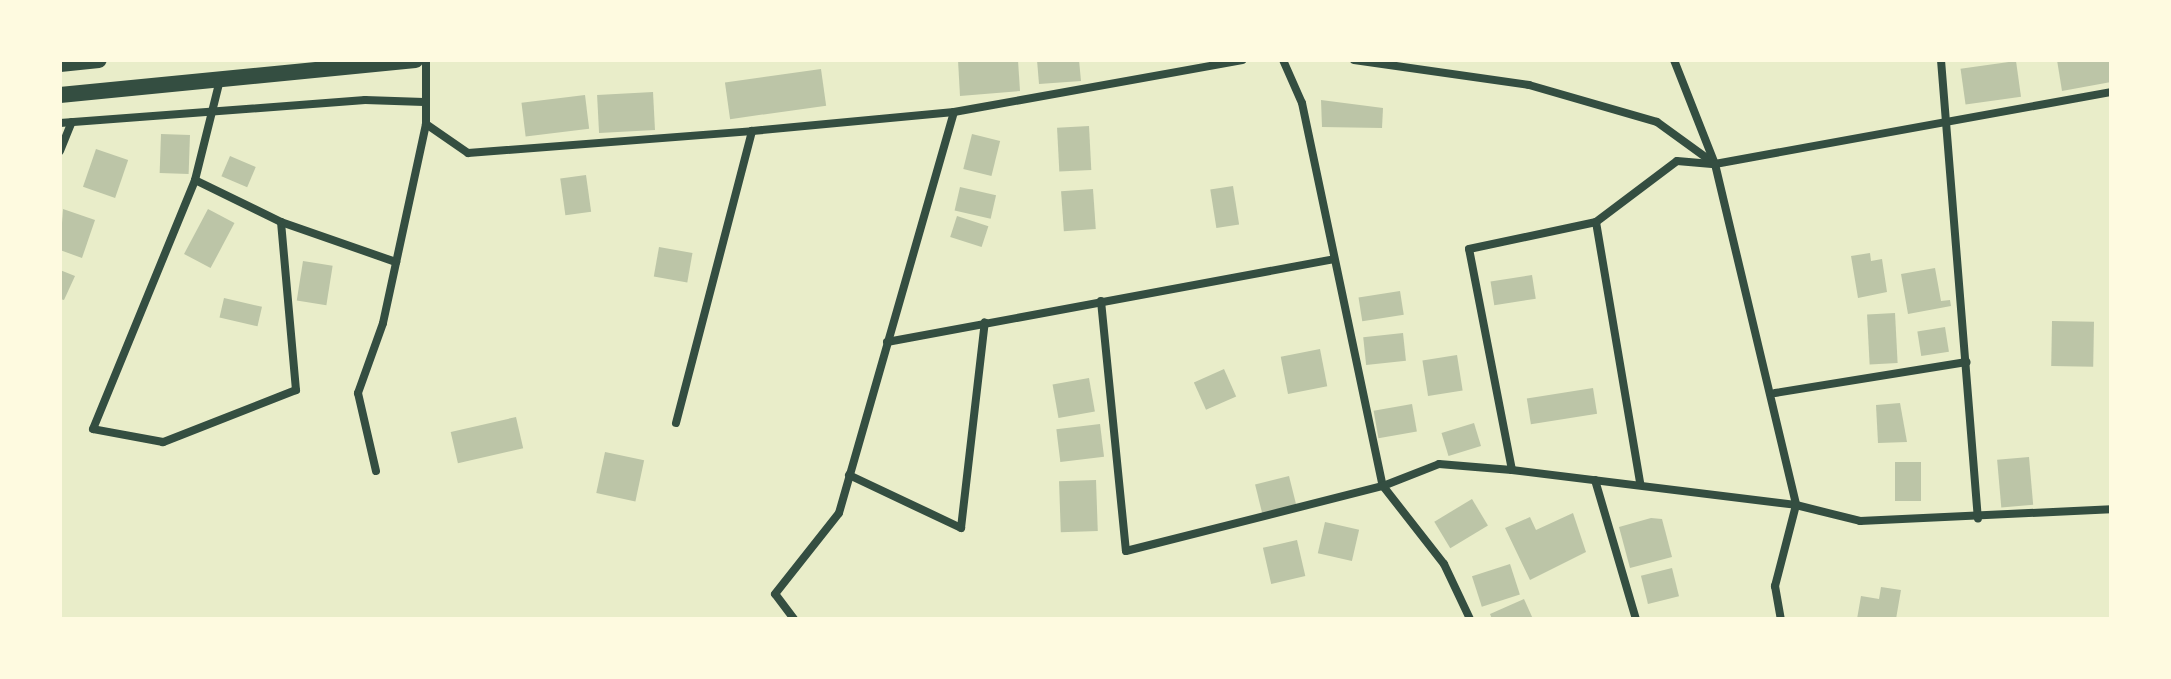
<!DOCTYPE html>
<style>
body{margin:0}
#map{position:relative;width:2171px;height:679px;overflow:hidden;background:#e9edc9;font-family:"Work Sans",sans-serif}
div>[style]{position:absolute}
.building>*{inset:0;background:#bcc5a7;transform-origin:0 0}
.minor>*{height:8px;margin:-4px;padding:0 4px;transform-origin:4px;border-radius:4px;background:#344e41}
.trunk>*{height:16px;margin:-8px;padding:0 8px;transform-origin:8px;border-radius:8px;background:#344e41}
span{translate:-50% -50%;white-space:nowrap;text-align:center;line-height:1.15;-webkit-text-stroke:6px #fefae0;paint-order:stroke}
.frame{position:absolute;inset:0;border:62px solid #fefae0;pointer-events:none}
</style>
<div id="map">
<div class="building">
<i style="clip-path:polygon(958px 60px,1018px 60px,1020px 91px,960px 96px)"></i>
<i style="clip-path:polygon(1037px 60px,1079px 60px,1081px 81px,1039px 84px)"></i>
<i style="clip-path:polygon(2057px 60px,2111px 60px,2111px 82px,2062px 91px)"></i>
<i style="left:2016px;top:61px;width:36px;height:56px;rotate:82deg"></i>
<i style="left:821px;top:69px;width:37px;height:97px;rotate:82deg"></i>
<i style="left:653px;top:92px;width:38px;height:56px;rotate:87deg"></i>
<i style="left:585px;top:95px;width:34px;height:64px;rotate:83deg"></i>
<i style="clip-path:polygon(1321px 100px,1383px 108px,1382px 128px,1322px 127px)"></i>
<i style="left:1089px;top:126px;width:44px;height:32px;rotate:87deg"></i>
<i style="left:161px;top:134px;width:29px;height:39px;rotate:2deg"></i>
<i style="left:972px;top:134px;width:29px;height:36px;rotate:14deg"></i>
<i style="left:96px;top:149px;width:34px;height:40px;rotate:19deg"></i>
<i style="left:230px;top:156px;width:28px;height:22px;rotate:23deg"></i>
<i style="left:586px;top:175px;width:37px;height:26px;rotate:82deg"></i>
<i style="left:1233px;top:186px;width:39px;height:23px;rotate:81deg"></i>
<i style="left:960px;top:187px;width:37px;height:24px;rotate:13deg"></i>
<i style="left:1093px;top:189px;width:40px;height:32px;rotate:86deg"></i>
<i style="clip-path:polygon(63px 209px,95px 220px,82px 258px,60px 250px)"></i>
<i style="left:208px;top:209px;width:30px;height:51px;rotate:28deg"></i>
<i style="left:957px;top:216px;width:33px;height:22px;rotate:18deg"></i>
<i style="left:659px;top:247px;width:34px;height:30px;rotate:10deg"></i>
<i style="clip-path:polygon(1870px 253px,1871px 261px,1882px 259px,1887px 292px,1858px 298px,1851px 256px)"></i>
<i style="left:303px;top:261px;width:30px;height:40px;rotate:9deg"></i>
<i style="clip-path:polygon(1935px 268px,1941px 301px,1950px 300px,1951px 306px,1908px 314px,1901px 274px)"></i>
<i style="clip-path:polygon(60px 270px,75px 276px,64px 300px,60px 299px)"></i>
<i style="left:1532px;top:275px;width:24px;height:42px;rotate:81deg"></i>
<i style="left:1400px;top:291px;width:24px;height:42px;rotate:81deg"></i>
<i style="left:224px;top:298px;width:39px;height:20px;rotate:13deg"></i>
<i style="left:1895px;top:313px;width:50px;height:28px;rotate:87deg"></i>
<i style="left:2052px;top:321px;width:42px;height:45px;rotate:1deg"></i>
<i style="left:1945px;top:327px;width:25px;height:28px;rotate:81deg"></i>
<i style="left:1403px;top:333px;width:28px;height:40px;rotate:84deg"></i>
<i style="left:1320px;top:349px;width:38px;height:40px;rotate:79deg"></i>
<i style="left:1457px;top:355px;width:36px;height:35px;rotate:81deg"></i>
<i style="left:1224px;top:369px;width:30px;height:33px;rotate:66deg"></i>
<i style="left:1089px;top:378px;width:34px;height:37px;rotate:80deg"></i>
<i style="left:1593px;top:388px;width:26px;height:67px;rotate:81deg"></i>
<i style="clip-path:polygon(1900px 403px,1907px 442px,1878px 443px,1876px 405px)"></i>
<i style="left:1412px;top:404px;width:28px;height:39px;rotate:80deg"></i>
<i style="left:516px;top:417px;width:32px;height:67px;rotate:77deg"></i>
<i style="left:1474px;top:423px;width:24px;height:34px;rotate:73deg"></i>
<i style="left:1100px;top:424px;width:33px;height:44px;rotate:83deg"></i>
<i style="left:605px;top:452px;width:40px;height:42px;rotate:12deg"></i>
<i style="left:2029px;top:457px;width:48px;height:32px;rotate:85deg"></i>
<i style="left:1895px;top:462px;width:26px;height:39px"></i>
<i style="left:1289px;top:476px;width:32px;height:35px;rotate:76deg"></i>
<i style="left:1096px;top:480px;width:51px;height:37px;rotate:88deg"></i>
<i style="left:1472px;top:499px;width:31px;height:44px;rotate:59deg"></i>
<i style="clip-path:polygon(1573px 513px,1586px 552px,1530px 580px,1505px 528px,1530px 517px,1536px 530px)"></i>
<i style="clip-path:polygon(1651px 518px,1662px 519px,1672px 557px,1630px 568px,1619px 527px)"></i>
<i style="left:1325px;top:522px;width:35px;height:32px;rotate:13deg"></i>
<i style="left:1297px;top:540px;width:37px;height:35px;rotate:77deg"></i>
<i style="left:1510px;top:564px;width:32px;height:40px;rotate:72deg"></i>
<i style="left:1672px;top:568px;width:29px;height:32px;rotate:76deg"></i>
<i style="clip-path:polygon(1881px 587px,1901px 590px,1896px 619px,1857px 619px,1861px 596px,1879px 599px)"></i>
<i style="clip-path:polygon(1524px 599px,1533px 619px,1492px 619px,1490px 614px)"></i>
</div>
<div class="minor">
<i style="left:1283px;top:60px;width:47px;rotate:66.2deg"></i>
<i style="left:1302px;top:103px;width:391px;rotate:78.1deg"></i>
<i style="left:1383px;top:486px;width:99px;rotate:52deg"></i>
<i style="left:1444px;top:564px;width:61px;rotate:64.7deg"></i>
<i style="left:1354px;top:60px;width:177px;rotate:8.1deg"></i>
<i style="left:1529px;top:85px;width:133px;rotate:16.1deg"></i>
<i style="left:1657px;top:122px;width:72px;rotate:35.9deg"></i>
<i style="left:1715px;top:164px;width:402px;rotate:-10.3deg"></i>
<i style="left:1674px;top:60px;width:112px;rotate:68.5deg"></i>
<i style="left:1715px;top:164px;width:350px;rotate:76.6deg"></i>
<i style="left:1796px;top:505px;width:66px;rotate:14deg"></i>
<i style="left:1860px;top:521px;width:251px;rotate:-2.7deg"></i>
<i style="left:1941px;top:60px;width:460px;rotate:85.4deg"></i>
<i style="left:60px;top:123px;width:306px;rotate:-4.3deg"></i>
<i style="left:365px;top:100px;width:59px;rotate:1.9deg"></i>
<i style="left:426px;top:124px;width:51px;rotate:34.6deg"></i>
<i style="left:468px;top:153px;width:285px;rotate:-4.4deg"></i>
<i style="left:752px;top:131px;width:203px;rotate:-5.4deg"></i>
<i style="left:954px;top:112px;width:293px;rotate:-10.2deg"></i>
<i style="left:60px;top:151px;width:31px;rotate:-68deg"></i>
<i style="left:195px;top:180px;width:103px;rotate:-76deg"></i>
<i style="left:281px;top:222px;width:169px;rotate:84.9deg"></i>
<i style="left:296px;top:390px;width:143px;rotate:158.6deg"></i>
<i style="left:163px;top:442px;width:71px;rotate:-169.5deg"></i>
<i style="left:93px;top:429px;width:269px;rotate:-67.7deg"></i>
<i style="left:195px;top:180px;width:96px;rotate:26deg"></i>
<i style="left:281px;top:222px;width:122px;rotate:19.2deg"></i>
<i style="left:1596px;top:222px;width:265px;rotate:80.4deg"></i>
<i style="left:1101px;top:301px;width:251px;rotate:84.3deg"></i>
<i style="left:1126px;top:551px;width:265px;rotate:-14.2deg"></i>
<i style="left:1383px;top:486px;width:60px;rotate:-21.4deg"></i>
<i style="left:1439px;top:464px;width:73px;rotate:4.7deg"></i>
<i style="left:1512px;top:470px;width:286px;rotate:7deg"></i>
<i style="left:1796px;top:505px;width:84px;rotate:104.5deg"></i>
<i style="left:1775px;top:586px;width:34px;rotate:80deg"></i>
<i style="left:887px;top:342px;width:452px;rotate:-10.5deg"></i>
<i style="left:1775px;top:393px;width:194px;rotate:-9.2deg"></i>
<i style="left:676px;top:423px;width:302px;rotate:-75.4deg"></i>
<i style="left:1512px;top:470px;width:225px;rotate:-101deg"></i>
<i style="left:1469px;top:249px;width:130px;rotate:-12deg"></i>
<i style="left:1596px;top:222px;width:101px;rotate:-37deg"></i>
<i style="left:1677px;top:161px;width:38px;rotate:5deg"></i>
<i style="left:376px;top:471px;width:80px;rotate:-103deg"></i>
<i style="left:358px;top:393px;width:74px;rotate:-70.3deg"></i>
<i style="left:383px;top:323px;width:204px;rotate:-77.8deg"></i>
<i style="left:426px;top:124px;width:64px;rotate:-90deg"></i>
<i style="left:849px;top:475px;width:124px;rotate:25.3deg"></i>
<i style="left:961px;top:528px;width:207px;rotate:-83.4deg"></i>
<i style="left:1595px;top:480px;width:145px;rotate:73.6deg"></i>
<i style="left:794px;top:619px;width:31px;rotate:-127deg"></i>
<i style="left:775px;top:594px;width:103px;rotate:-51.7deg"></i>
<i style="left:839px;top:513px;width:417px;rotate:-74deg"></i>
</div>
<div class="trunk">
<i style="left:60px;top:64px;width:39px;rotate:-6deg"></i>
<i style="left:60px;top:95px;width:357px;rotate:-5.6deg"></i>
</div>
<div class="frame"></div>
</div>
